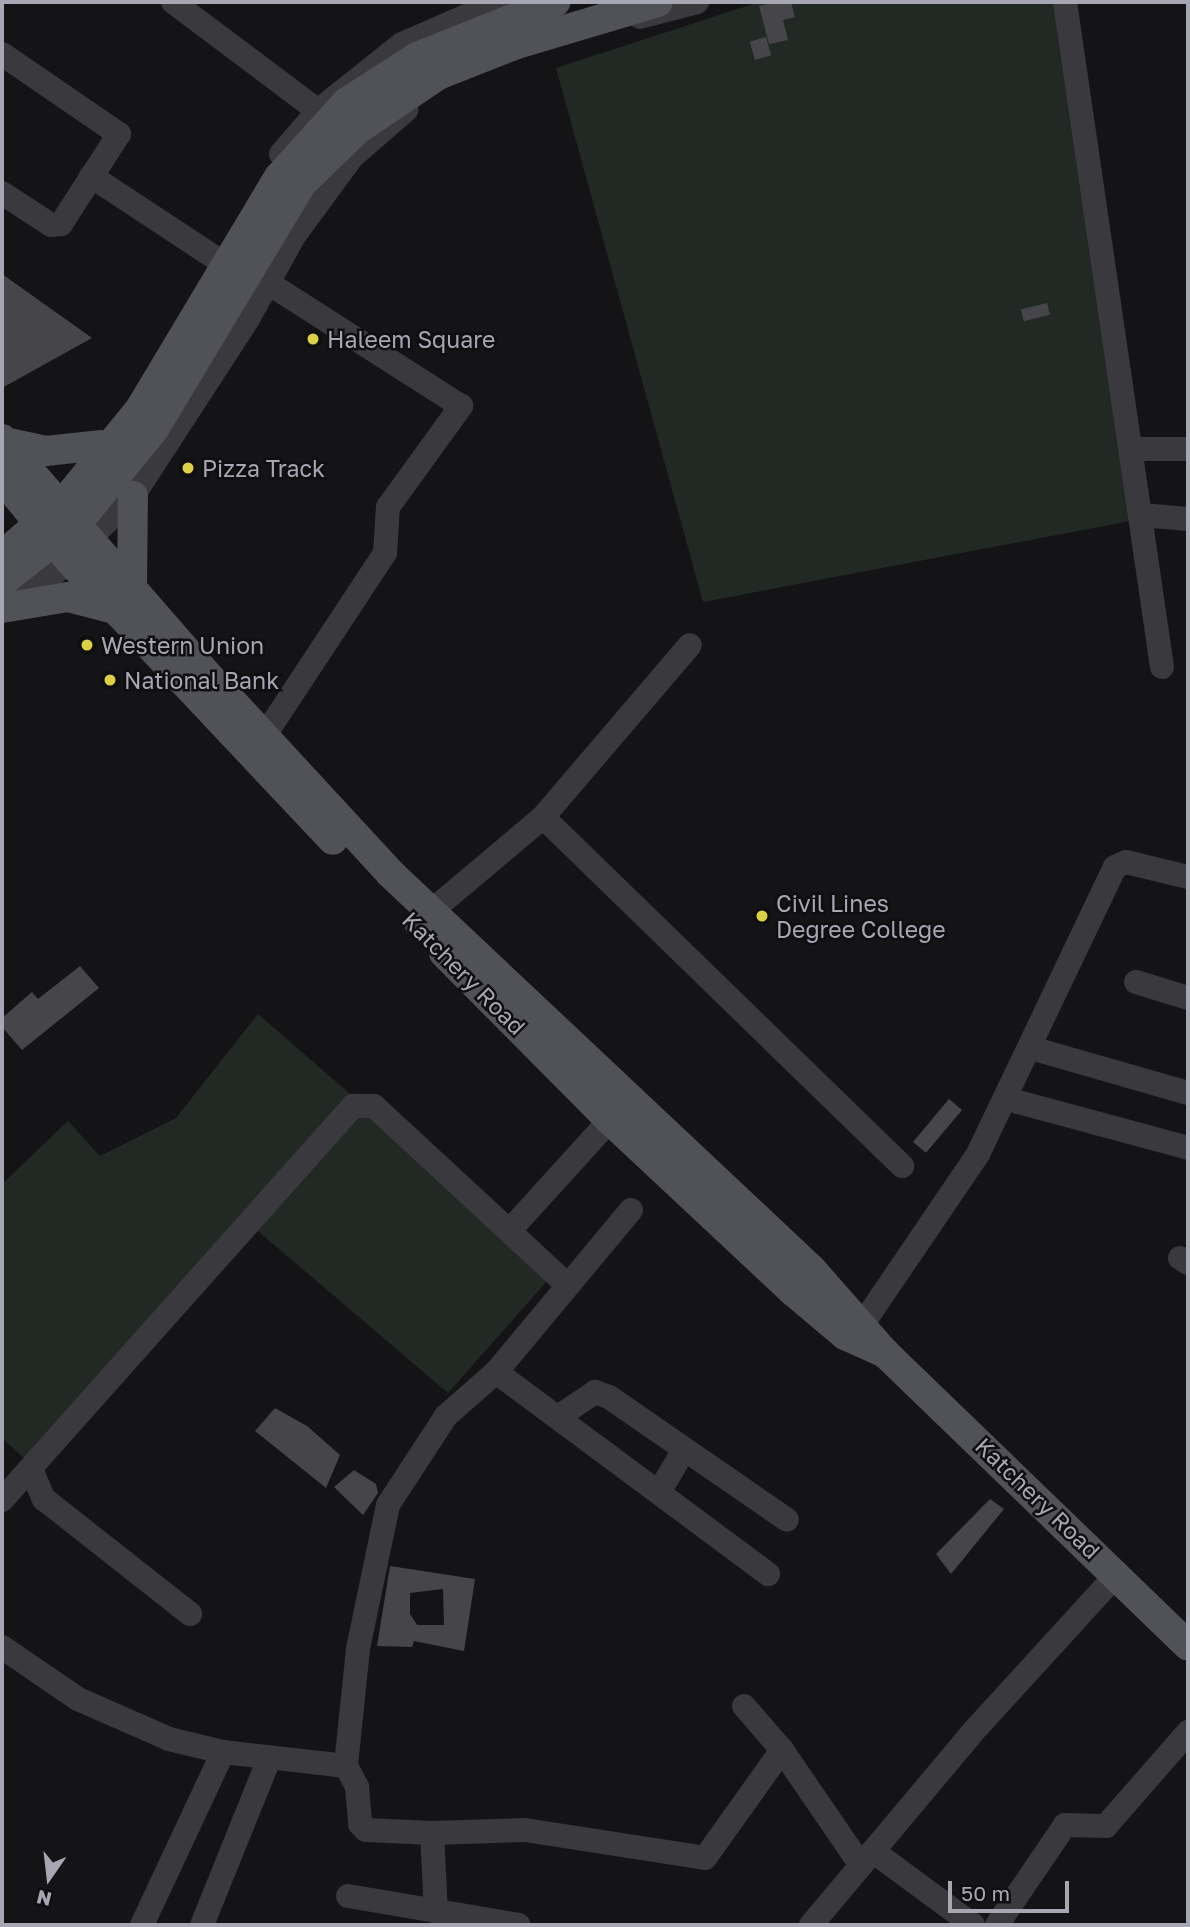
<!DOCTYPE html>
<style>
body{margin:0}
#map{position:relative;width:1190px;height:1927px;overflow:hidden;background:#141315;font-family:"Golos Text",sans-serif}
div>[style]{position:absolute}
.green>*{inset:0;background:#222925}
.building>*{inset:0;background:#46464a;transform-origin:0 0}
.minor>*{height:24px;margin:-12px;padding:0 12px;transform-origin:12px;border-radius:12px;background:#3a3a3e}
.major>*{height:30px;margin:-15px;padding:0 15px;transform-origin:15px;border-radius:15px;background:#515158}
.major-bridge>*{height:30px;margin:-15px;padding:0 15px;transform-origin:15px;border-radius:15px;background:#515158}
.dots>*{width:19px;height:19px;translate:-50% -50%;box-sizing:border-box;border:4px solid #0f0e10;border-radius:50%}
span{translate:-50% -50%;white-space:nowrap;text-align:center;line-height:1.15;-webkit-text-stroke:5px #0f0e10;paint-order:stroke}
.poi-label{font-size:23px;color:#a7a7b4}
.left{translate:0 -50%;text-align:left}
.street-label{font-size:23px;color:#a7a7b4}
.frame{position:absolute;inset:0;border:4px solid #a7a7b4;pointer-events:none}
.north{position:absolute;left:14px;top:1843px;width:70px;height:70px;-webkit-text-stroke:5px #0f0e10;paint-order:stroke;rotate:194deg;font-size:19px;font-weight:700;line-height:28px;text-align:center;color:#a7a7b4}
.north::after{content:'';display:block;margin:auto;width:24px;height:32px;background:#a7a7b4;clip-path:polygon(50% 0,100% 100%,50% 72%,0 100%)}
.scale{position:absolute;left:948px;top:1881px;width:121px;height:32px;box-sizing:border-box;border:4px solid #a7a7b4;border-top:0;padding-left:9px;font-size:21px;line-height:24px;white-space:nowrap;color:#a7a7b4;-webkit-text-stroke:5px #0f0e10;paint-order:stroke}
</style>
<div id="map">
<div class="green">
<i style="clip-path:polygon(759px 2px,1057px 2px,1146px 518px,703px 602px,556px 68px)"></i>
<i style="clip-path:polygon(258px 1014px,555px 1272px,448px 1393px,245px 1220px,28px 1462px,2px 1438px,2px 1184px,68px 1121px,100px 1156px,176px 1118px)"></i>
</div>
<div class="building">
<i style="clip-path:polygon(776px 2px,791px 2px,795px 17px,783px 20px,788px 40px,769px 44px,759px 6px)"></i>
<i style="left:766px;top:37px;width:19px;height:17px;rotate:74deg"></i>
<i style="clip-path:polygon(2px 274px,92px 338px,2px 388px)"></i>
<i style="left:1047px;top:303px;width:12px;height:27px;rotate:76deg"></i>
<i style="clip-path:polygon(80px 966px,99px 988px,22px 1050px,2px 1027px,2px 1018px,32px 992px,38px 999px)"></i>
<i style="left:949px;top:1099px;width:17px;height:56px;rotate:40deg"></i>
<i style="clip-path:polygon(275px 1408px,307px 1426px,340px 1455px,326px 1488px,255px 1431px)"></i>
<i style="clip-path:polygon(354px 1470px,376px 1484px,378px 1493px,363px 1515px,334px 1487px)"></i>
<i style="clip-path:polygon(990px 1499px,1004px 1509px,951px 1574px,936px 1554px)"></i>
<i style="clip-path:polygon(evenodd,390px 1566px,475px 1579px,464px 1651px,414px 1641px,412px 1647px,377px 1646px,390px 1566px,443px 1589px,444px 1625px,417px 1625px,410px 1614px,410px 1593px,443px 1589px)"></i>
</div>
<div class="minor">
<i style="left:173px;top:2px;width:181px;rotate:36.9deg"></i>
<i style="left:1065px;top:2px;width:672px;rotate:81.7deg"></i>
<i style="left:640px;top:17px;width:59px;rotate:-14.7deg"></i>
<i style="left:2px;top:54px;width:142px;rotate:34.4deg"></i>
<i style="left:119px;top:134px;width:107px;rotate:122.8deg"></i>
<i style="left:61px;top:224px;width:10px;rotate:174deg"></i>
<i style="left:51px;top:225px;width:59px;rotate:-146.9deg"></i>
<i style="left:281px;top:154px;width:57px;rotate:-49.3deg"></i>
<i style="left:318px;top:111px;width:107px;rotate:-38.6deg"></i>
<i style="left:402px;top:44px;width:105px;rotate:-23.6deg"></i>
<i style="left:91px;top:176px;width:151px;rotate:33.4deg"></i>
<i style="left:1131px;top:449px;width:57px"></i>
<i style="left:1141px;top:515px;width:47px;rotate:4.9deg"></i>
<i style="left:8px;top:603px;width:45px;rotate:-29.4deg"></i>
<i style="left:47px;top:581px;width:121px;rotate:-44.7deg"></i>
<i style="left:133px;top:496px;width:211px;rotate:-57deg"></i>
<i style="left:248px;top:319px;width:95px;rotate:-61deg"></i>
<i style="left:294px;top:236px;width:98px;rotate:-53.7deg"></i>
<i style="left:352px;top:157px;width:72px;rotate:-41deg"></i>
<i style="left:265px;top:735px;width:218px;rotate:-56.6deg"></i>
<i style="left:385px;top:553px;width:46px;rotate:-86.3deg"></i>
<i style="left:388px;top:507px;width:125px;rotate:-54.1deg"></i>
<i style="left:461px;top:406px;width:229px;rotate:-147.5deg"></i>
<i style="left:543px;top:817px;width:501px;rotate:44.19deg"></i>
<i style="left:416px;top:924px;width:166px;rotate:-40.1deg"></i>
<i style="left:543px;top:817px;width:226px;rotate:-49.5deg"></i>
<i style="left:1136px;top:982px;width:54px;rotate:17.1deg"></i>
<i style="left:1031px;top:1048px;width:163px;rotate:16deg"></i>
<i style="left:1007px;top:1099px;width:188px;rotate:15.1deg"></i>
<i style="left:631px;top:1210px;width:211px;rotate:129.8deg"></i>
<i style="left:496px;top:1372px;width:67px;rotate:138.7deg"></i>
<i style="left:446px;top:1416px;width:106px;rotate:123.1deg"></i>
<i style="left:388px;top:1505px;width:147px;rotate:101.8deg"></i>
<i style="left:358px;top:1649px;width:118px;rotate:95.9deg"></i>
<i style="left:346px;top:1766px;width:24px;rotate:62deg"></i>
<i style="left:357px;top:1787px;width:37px;rotate:85deg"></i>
<i style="left:360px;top:1824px;width:8px;rotate:45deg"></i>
<i style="left:366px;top:1830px;width:66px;rotate:2.6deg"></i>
<i style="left:432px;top:1833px;width:93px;rotate:-1.8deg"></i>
<i style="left:525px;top:1830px;width:182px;rotate:8.8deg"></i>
<i style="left:705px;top:1858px;width:133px;rotate:-54.5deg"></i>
<i style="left:512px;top:1228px;width:146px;rotate:-47.8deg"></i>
<i style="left:1180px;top:1258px;width:9px;rotate:32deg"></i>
<i style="left:864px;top:1322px;width:203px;rotate:-55.8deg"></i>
<i style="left:978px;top:1154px;width:318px;rotate:-64.5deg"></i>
<i style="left:1115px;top:867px;width:12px;rotate:-24deg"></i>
<i style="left:1126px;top:862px;width:64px;rotate:13.6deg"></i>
<i style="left:496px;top:1372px;width:339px;rotate:36.6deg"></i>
<i style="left:558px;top:1417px;width:45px;rotate:-34deg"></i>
<i style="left:595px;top:1392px;width:15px;rotate:20deg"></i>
<i style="left:609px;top:1397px;width:216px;rotate:34.6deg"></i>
<i style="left:31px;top:1469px;width:33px;rotate:67deg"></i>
<i style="left:44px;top:1499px;width:186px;rotate:38.2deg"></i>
<i style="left:659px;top:1492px;width:49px;rotate:-59.2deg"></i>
<i style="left:2px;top:1500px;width:528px;rotate:-48.3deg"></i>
<i style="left:353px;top:1106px;width:21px"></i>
<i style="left:374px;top:1106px;width:263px;rotate:42.8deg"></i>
<i style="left:2px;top:1647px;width:92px;rotate:34.4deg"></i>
<i style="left:78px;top:1699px;width:99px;rotate:23.7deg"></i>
<i style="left:169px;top:1739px;width:56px;rotate:13.5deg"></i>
<i style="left:223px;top:1752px;width:124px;rotate:6.5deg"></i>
<i style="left:744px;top:1706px;width:58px;rotate:49.2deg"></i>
<i style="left:782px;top:1750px;width:138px;rotate:55.6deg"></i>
<i style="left:432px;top:1833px;width:79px;rotate:87.1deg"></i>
<i style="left:874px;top:1852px;width:123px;rotate:36.4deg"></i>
<i style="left:348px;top:1896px;width:173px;rotate:9.6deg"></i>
<i style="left:142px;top:1925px;width:191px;rotate:-64.9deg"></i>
<i style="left:202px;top:1925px;width:181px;rotate:-68deg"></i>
<i style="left:811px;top:1925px;width:249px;rotate:-50deg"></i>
<i style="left:971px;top:1734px;width:217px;rotate:-47.6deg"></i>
<i style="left:997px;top:1925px;width:121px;rotate:-55.8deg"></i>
<i style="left:1065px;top:1825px;width:41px;rotate:1.4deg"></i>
<i style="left:1106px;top:1826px;width:125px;rotate:-48.9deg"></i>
</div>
<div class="major">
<i style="left:140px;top:409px;width:270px;rotate:-59.1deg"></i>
<i style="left:279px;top:177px;width:101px;rotate:-47.8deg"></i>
<i style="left:347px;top:102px;width:83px;rotate:-32.7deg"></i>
<i style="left:417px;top:57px;width:149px;rotate:-21.7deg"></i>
<i style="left:154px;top:429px;width:287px;rotate:-59deg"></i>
<i style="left:302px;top:183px;width:78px;rotate:-44deg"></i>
<i style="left:358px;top:129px;width:97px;rotate:-34deg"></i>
<i style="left:438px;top:75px;width:82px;rotate:-21.5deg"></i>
<i style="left:514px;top:45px;width:150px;rotate:-16.6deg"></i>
<i style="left:2px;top:439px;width:303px;rotate:49deg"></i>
<i style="left:201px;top:668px;width:279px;rotate:47.3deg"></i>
<i style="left:390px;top:873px;width:579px;rotate:43.25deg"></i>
<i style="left:812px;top:1270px;width:111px;rotate:48.7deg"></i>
<i style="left:885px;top:1353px;width:421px;rotate:44deg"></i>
<i style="left:4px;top:442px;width:43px;rotate:12.1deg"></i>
<i style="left:46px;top:451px;width:54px;rotate:-6.3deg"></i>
<i style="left:2px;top:478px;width:107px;rotate:50.7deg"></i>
<i style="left:70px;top:561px;width:383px;rotate:46.7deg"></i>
<i style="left:132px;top:587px;width:91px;rotate:-89.4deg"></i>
<i style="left:2px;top:608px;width:67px;rotate:-9.5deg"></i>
<i style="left:68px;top:597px;width:48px;rotate:14.6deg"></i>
<i style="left:444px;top:953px;width:235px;rotate:45.2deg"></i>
<i style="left:610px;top:1120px;width:252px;rotate:43.1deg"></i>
<i style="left:794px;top:1292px;width:67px;rotate:40.1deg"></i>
<i style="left:845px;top:1335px;width:44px;rotate:24.2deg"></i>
</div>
<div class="major-bridge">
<i style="left:2px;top:556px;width:85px;rotate:-41.2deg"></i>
<i style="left:66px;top:500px;width:117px;rotate:-50.9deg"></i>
<i style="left:2px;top:582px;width:97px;rotate:-38.3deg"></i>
<i style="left:78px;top:522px;width:120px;rotate:-50.7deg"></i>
</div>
<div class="dots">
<i style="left:313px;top:339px;background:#dcd044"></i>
<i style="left:188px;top:468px;background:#dcd044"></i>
<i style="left:87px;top:645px;background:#dcd044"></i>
<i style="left:110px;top:680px;background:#dcd044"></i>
<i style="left:762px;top:916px;background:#dcd044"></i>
</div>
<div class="poi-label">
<span class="left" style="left:327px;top:339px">Haleem Square</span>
<span class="left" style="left:202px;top:468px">Pizza Track</span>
<span class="left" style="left:101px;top:645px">Western Union</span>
<span class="left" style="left:124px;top:680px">National Bank</span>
<span class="left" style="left:776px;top:916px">Civil Lines<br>Degree College</span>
</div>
<div class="street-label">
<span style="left:464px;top:973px;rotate:45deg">Katchery Road</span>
<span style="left:1038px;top:1498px;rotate:44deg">Katchery Road</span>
</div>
<div class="frame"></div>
<div class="north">N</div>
<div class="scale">50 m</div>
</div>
